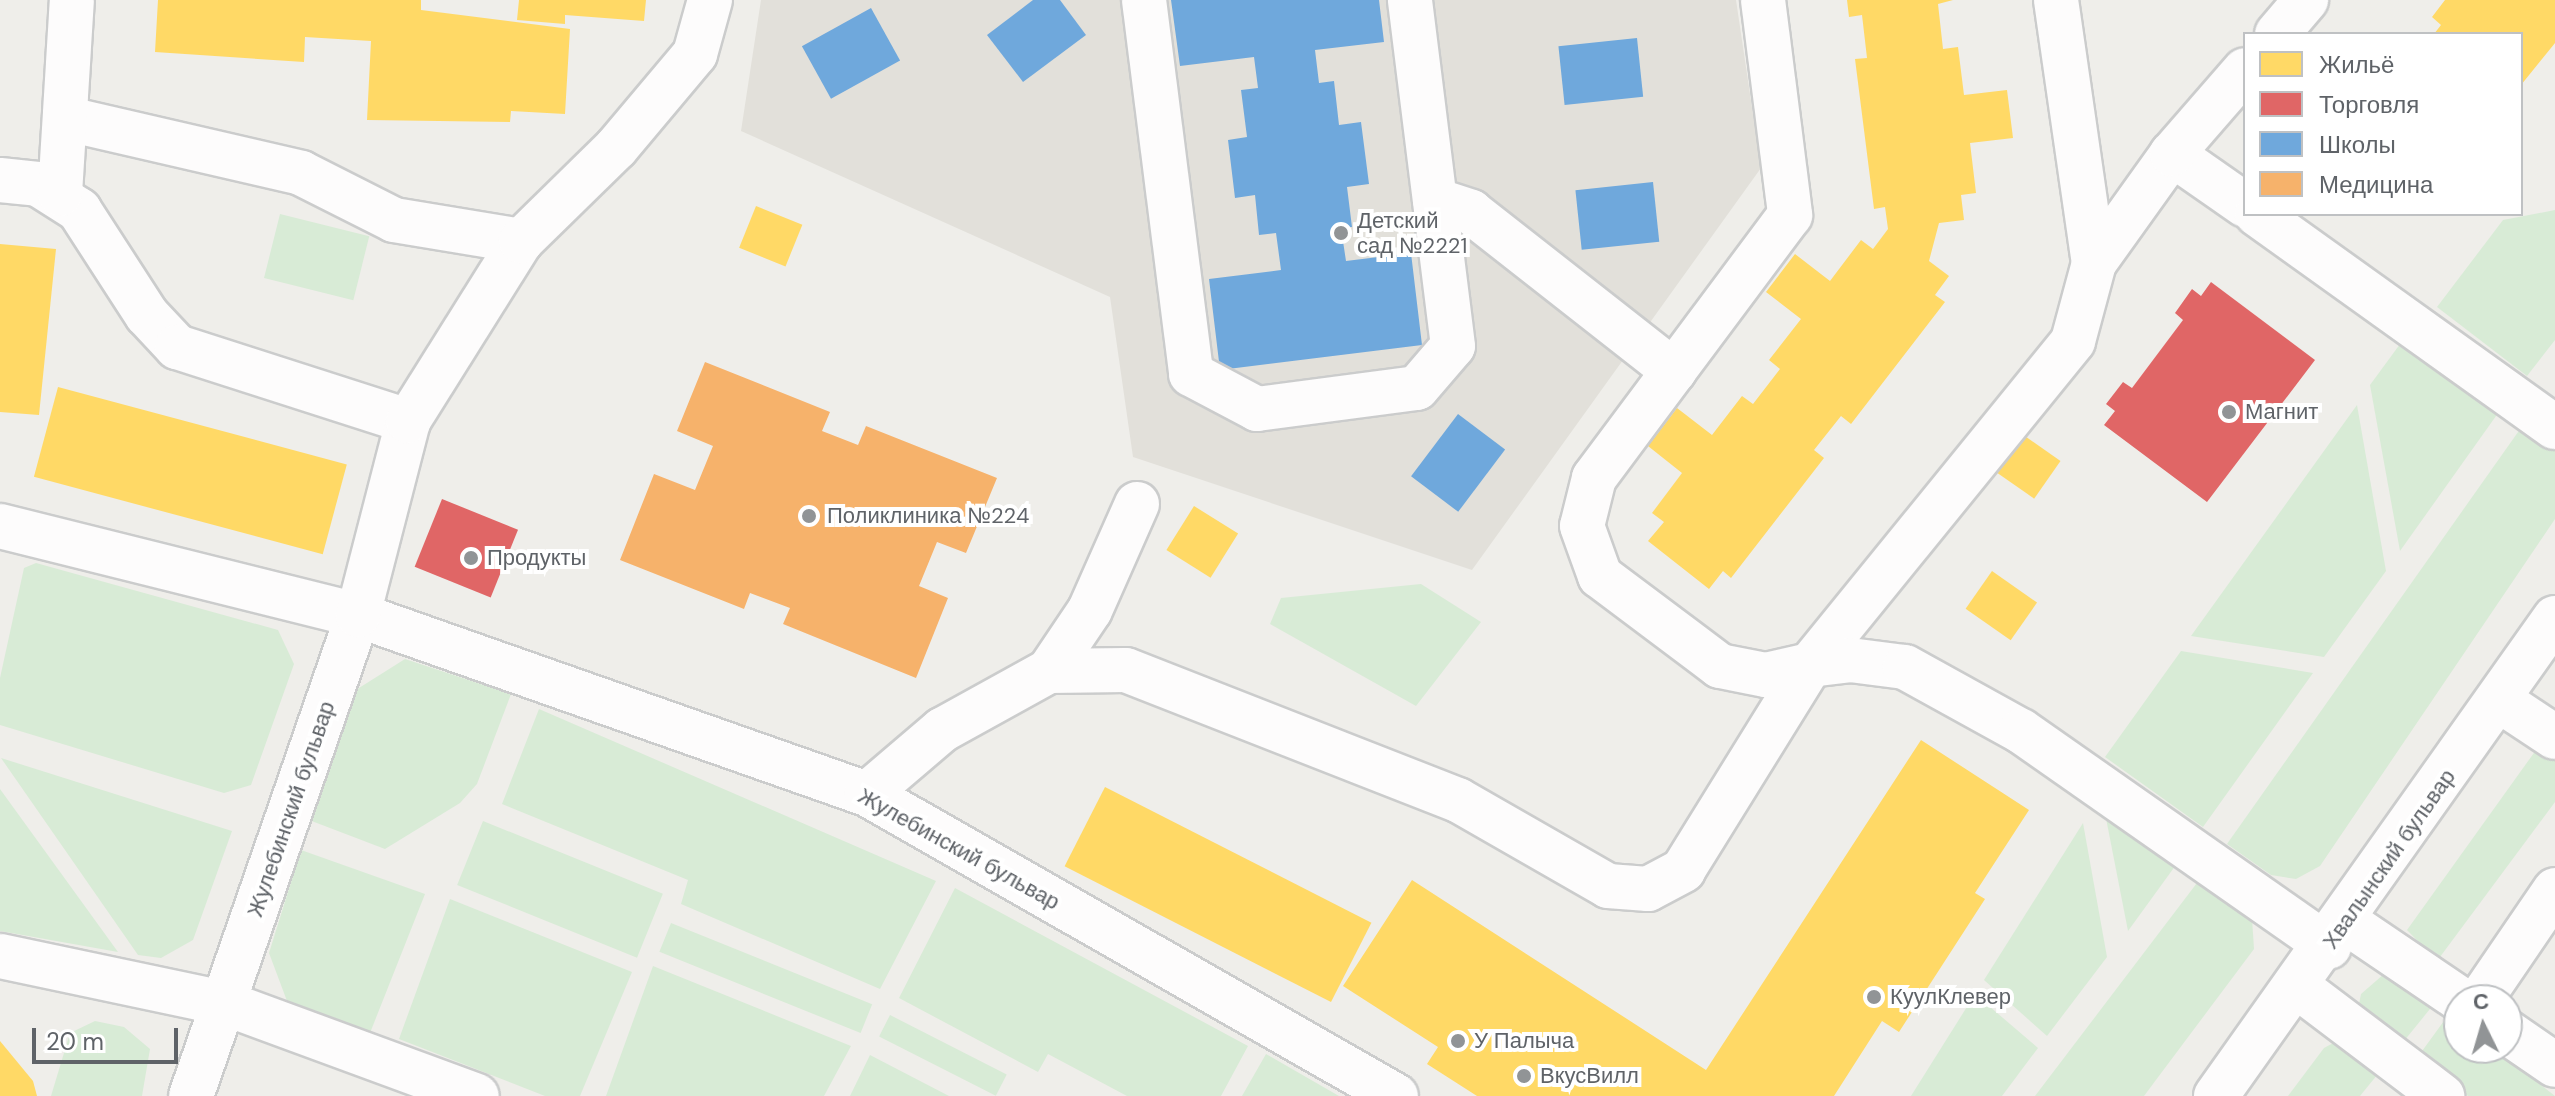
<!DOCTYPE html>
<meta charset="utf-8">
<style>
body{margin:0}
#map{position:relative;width:2555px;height:1096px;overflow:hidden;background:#efeeea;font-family:"DM Sans",sans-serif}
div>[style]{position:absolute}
.education>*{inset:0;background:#e2e0da}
.green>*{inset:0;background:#d8ebd6;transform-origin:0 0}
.homes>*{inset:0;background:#ffd966;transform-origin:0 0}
.shops>*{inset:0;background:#e06666;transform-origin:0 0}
.schools>*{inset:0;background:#6fa8dc;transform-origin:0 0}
.health>*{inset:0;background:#f6b26b}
.roads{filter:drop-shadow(2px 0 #cbcccc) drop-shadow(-2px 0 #cbcccc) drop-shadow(0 2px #cbcccc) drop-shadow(0 -2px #cbcccc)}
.minor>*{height:44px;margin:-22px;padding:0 22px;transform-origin:22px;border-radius:22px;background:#fdfcfc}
.dots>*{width:22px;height:22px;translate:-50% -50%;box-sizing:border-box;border:4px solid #fff;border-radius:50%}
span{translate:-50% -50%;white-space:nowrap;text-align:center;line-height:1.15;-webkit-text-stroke:8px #fff;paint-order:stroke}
.poi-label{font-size:22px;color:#5f6368}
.left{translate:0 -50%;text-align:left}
.street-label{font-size:22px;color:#5f6368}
.legend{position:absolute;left:2243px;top:32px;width:280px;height:184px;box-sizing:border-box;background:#fff;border:2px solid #bfc1c3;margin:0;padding:10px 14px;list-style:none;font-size:24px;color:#5f6368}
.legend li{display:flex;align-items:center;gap:16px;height:40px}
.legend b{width:40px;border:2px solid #bfc1c3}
.north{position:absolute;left:2443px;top:984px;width:80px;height:80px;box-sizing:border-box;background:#fff;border:2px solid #bfc1c3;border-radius:50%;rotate:355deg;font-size:22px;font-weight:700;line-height:32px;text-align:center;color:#5f6368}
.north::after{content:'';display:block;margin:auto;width:28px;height:36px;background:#919496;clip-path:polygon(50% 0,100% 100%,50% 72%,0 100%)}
.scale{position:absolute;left:32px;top:1028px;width:146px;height:36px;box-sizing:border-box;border:4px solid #5f6368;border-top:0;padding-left:10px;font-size:24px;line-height:28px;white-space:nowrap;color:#5f6368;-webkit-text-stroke:6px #fff;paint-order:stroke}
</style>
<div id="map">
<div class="education">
<i style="clip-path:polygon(761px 0,1736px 0,1761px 168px,1472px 570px,1133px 457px,1110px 297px,741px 131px)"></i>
</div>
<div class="green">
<i style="clip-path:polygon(2555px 210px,2555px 340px,2527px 376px,2437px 307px,2503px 220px)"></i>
<i style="left:280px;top:214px;width:92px;height:66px;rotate:14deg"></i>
<i style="clip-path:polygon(2403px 340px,2501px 409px,2400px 551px,2370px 385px)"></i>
<i style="clip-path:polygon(2357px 405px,2386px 571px,2324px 657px,2191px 636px)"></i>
<i style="clip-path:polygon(2523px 425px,2555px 448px,2555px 519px,2320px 866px,2296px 879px,2271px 875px,2227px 844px)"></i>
<i style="clip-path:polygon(36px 563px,278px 630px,294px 664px,251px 785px,224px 793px,0 725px,0 678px,24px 568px)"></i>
<i style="clip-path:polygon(1421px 584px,1481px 622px,1416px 706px,1270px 624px,1281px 598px)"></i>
<i style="clip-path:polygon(2181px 651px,2313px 673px,2203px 827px,2105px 757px)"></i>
<i style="clip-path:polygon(405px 659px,511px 694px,477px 784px,460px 803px,385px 849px,309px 820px,351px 693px)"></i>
<i style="clip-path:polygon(539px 709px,936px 881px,880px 989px,681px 904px,688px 880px,502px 804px)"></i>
<i style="clip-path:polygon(2536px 750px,2555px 751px,2555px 802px,2437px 961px,2407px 930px)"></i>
<i style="clip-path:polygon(1px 758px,232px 831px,193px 940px,161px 958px,138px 955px)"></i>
<i style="clip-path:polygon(0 789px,118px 952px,0 931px)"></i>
<i style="clip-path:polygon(2104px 808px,2181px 858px,2128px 931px)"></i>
<i style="left:483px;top:821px;width:194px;height:69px;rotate:22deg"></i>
<i style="clip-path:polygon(2083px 823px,2107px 957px,2047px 1036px,1984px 980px)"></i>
<i style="clip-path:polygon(301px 850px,425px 894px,370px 1033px,287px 1001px,269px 953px)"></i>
<i style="clip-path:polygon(2203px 875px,2252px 918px,2254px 949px,2144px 1096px,2035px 1096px)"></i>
<i style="clip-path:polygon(955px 888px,1248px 1046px,1221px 1096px,1127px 1096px,1048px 1054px,1038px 1072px,899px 998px)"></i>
<i style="clip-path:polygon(450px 899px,632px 972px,580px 1096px,545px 1096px,399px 1039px)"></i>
<i style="left:671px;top:923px;width:217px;height:31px;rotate:22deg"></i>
<i style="clip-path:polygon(653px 966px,851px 1046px,824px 1096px,606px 1096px)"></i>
<i style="clip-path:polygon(2384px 974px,2434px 1004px,2400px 1046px,2358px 1009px,2361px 994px)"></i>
<i style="clip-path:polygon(1975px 994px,2038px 1048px,2002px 1096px,1911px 1096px)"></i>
<i style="clip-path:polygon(2449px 1014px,2459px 1022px,2459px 1048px,2494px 1048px,2555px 1096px,2468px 1096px,2417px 1058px)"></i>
<i style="left:890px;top:1015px;width:131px;height:24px;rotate:27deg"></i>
<i style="clip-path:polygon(95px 1021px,124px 1027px,150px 1049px,142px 1096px,51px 1096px,70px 1033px)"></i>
<i style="clip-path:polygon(2337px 1041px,2382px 1069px,2360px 1096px,2288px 1096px,2324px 1048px)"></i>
<i style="clip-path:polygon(1266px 1054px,1339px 1096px,1242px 1096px)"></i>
<i style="clip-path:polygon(870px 1055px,949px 1096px,850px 1096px)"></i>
</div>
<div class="homes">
<i style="clip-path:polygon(158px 0,421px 0,421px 10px,570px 29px,565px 114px,511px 111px,510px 122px,367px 120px,371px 41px,305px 37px,304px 62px,155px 52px)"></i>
<i style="clip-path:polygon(519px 0,646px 0,644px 21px,565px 15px,565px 24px,517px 20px)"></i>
<i style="clip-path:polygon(1847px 0,1953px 0,1938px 4px,1943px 49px,1958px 47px,1964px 95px,2007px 90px,2013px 138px,1970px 143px,1976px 193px,1961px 195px,1964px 220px,1939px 223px,1929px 261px,1949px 276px,1935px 295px,1945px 302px,1851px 424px,1841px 416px,1814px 450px,1824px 458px,1731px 578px,1723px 571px,1709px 589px,1648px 541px,1664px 522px,1652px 513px,1682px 473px,1648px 446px,1677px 408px,1712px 435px,1742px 396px,1753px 404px,1780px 369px,1769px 360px,1801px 319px,1766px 292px,1795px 254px,1830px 281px,1861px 240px,1873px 249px,1888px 229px,1885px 207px,1874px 209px,1855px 59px,1867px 58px,1862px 15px,1849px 17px)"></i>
<i style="clip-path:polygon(2445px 0,2555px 0,2555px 43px,2521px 85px,2521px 34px,2434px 34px,2441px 25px,2432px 17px)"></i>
<i style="left:756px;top:206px;width:50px;height:45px;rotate:22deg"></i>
<i style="clip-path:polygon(0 244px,56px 249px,39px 415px,0 412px)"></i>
<i style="left:58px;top:387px;width:299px;height:93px;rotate:15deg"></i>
<i style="left:2022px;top:434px;width:47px;height:46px;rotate:35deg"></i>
<i style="left:1194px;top:506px;width:52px;height:52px;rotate:32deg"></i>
<i style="left:1992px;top:571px;width:55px;height:46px;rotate:35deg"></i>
<i style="clip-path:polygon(1921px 740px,2029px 810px,1975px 893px,1985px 899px,1899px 1032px,1882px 1021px,1834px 1096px,1477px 1096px,1427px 1064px,1438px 1047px,1343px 986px,1412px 880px,1706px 1070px)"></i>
<i style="left:1105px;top:787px;width:299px;height:89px;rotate:27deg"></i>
<i style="clip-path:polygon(0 1041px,33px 1081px,37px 1096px,0 1096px)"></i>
</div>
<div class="shops">
<i style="clip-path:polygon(2211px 282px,2315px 360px,2207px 502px,2104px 425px,2115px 411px,2106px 404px,2123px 382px,2132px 388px,2183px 320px,2175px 313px,2192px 289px,2201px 296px)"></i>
<i style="left:442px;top:499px;width:82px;height:73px;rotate:22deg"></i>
</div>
<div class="schools">
<i style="clip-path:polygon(1033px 0,1060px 0,1086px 35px,1023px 82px,987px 35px)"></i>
<i style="clip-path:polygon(1171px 0,1379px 0,1384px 42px,1315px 50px,1319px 83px,1334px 81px,1339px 125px,1361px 122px,1369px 184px,1347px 187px,1352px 227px,1341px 228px,1346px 261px,1411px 253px,1422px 345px,1220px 370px,1209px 279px,1281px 270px,1276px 233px,1259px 235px,1255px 195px,1235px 198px,1228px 140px,1247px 137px,1241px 90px,1258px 88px,1254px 57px,1180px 66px)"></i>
<i style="left:871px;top:8px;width:60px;height:79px;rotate:61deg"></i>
<i style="left:1637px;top:38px;width:59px;height:79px;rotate:84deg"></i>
<i style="left:1653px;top:182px;width:60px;height:78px;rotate:84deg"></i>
<i style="left:1458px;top:414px;width:59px;height:78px;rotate:37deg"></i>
</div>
<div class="health">
<i style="clip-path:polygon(705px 362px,830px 412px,822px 431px,858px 445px,866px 426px,997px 478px,966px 553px,937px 542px,919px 586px,948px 598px,916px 678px,783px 624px,790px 608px,750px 593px,744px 609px,620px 560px,654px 474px,695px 490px,713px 446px,677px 431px)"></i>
</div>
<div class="roads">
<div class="minor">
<i style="left:1144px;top:0;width:377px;rotate:82.8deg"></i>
<i style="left:1191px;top:374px;width:75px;rotate:27.9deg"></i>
<i style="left:1257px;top:409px;width:161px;rotate:-7.5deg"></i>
<i style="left:1417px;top:388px;width:55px;rotate:-49.4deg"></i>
<i style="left:1453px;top:346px;width:349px;rotate:-97.1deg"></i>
<i style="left:1763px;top:0;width:217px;rotate:82.8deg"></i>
<i style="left:1790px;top:215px;width:328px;rotate:126.7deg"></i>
<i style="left:1594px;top:478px;width:49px;rotate:104deg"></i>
<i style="left:1582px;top:526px;width:53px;rotate:70.2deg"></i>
<i style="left:1600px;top:576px;width:150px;rotate:36.9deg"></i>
<i style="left:1720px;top:666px;width:47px;rotate:11.1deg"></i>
<i style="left:1766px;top:675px;width:45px;rotate:-12.8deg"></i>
<i style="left:1810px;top:665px;width:417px;rotate:-50.9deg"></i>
<i style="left:2073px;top:341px;width:81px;rotate:-74.9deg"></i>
<i style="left:2056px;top:0;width:266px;rotate:81.8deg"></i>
<i style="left:2094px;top:263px;width:134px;rotate:-54.4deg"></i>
<i style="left:2172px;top:154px;width:89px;rotate:34.9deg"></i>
<i style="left:2277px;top:34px;width:45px;rotate:-49.5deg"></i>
<i style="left:68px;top:119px;width:239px;rotate:13deg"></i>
<i style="left:301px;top:173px;width:104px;rotate:26.8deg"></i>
<i style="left:394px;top:220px;width:129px;rotate:9.4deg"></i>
<i style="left:2172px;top:154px;width:111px;rotate:-49deg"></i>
<i style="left:0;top:180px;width:38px;rotate:6deg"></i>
<i style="left:38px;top:184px;width:49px;rotate:32.4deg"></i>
<i style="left:79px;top:210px;width:125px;rotate:57.1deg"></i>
<i style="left:147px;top:315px;width:44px;rotate:46.8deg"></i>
<i style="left:177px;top:347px;width:243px;rotate:17.8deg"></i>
<i style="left:60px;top:194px;width:194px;rotate:-86.5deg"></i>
<i style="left:1435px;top:200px;width:38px;rotate:18deg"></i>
<i style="left:1471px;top:212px;width:258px;rotate:38.1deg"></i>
<i style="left:2257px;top:214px;width:366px;rotate:35.6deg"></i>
<i style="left:0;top:526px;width:369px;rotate:14deg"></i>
<i style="left:358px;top:615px;width:540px;rotate:19.38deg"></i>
<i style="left:867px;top:794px;width:609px;rotate:29.72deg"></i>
<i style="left:1049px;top:671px;width:73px;rotate:-56.1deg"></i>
<i style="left:1090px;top:610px;width:116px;rotate:-66.1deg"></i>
<i style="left:2499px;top:700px;width:67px;rotate:33.5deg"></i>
<i style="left:867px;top:794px;width:99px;rotate:-40.5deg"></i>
<i style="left:942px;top:730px;width:122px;rotate:-28.9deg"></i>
<i style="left:1049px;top:671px;width:77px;rotate:-0.7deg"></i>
<i style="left:1126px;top:670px;width:357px;rotate:21.4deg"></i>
<i style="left:1458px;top:800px;width:173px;rotate:29.8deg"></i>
<i style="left:1608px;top:886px;width:40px;rotate:4.3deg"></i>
<i style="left:1648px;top:889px;width:40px;rotate:-28deg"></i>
<i style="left:1683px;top:870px;width:241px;rotate:-58.2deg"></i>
<i style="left:1810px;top:665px;width:40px;rotate:-7.1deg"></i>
<i style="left:1850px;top:660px;width:55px;rotate:7.3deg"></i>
<i style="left:1905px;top:667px;width:132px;rotate:28.9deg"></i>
<i style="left:2021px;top:731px;width:376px;rotate:35deg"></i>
<i style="left:2346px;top:922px;width:139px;rotate:34.1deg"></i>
<i style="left:0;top:956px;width:232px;rotate:11.9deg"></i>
<i style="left:227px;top:1004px;width:266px;rotate:20.2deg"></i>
<i style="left:2298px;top:987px;width:181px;rotate:37.1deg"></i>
<i style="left:2480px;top:1000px;width:133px;rotate:-55.7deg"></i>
<i style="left:2507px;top:1032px;width:58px;rotate:34.5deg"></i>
<i style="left:191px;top:1096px;width:509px;rotate:-70.85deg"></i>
<i style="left:358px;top:615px;width:200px;rotate:-75.5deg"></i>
<i style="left:408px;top:421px;width:213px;rotate:-57.9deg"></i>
<i style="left:521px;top:241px;width:133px;rotate:-44.4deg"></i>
<i style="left:616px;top:148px;width:123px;rotate:-50deg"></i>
<i style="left:695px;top:54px;width:56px;rotate:-74.5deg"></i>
<i style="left:2216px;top:1096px;width:586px;rotate:-54.66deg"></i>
</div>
</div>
<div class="dots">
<i style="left:1341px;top:233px;background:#919496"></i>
<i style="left:2229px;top:412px;background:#919496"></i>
<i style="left:809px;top:516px;background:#919496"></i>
<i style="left:471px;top:558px;background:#919496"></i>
<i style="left:1874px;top:997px;background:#919496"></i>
<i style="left:1458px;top:1041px;background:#919496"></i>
<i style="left:1524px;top:1076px;background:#919496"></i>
</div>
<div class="poi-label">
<span class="left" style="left:1357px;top:233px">Детский<br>сад №2221</span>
<span class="left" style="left:2245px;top:412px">Магнит</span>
<span class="left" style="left:827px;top:516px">Поликлиника №224</span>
<span class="left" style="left:487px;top:558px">Продукты</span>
<span class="left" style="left:1890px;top:997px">КуулКлевер</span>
<span class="left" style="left:1474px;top:1041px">У Палыча</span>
<span class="left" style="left:1540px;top:1076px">ВкусВилл</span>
</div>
<div class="street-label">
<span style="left:291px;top:809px;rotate:-71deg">Жулебинский бульвар</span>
<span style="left:959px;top:849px;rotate:29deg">Жулебинский бульвар</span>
<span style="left:2389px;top:859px;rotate:-55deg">Хвалынский бульвар</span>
</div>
<ul class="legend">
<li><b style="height:22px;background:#ffd966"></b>Жильё</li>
<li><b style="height:22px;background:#e06666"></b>Торговля</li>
<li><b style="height:22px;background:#6fa8dc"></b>Школы</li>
<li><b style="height:22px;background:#f6b26b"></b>Медицина</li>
</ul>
<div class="north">С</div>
<div class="scale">20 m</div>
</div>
